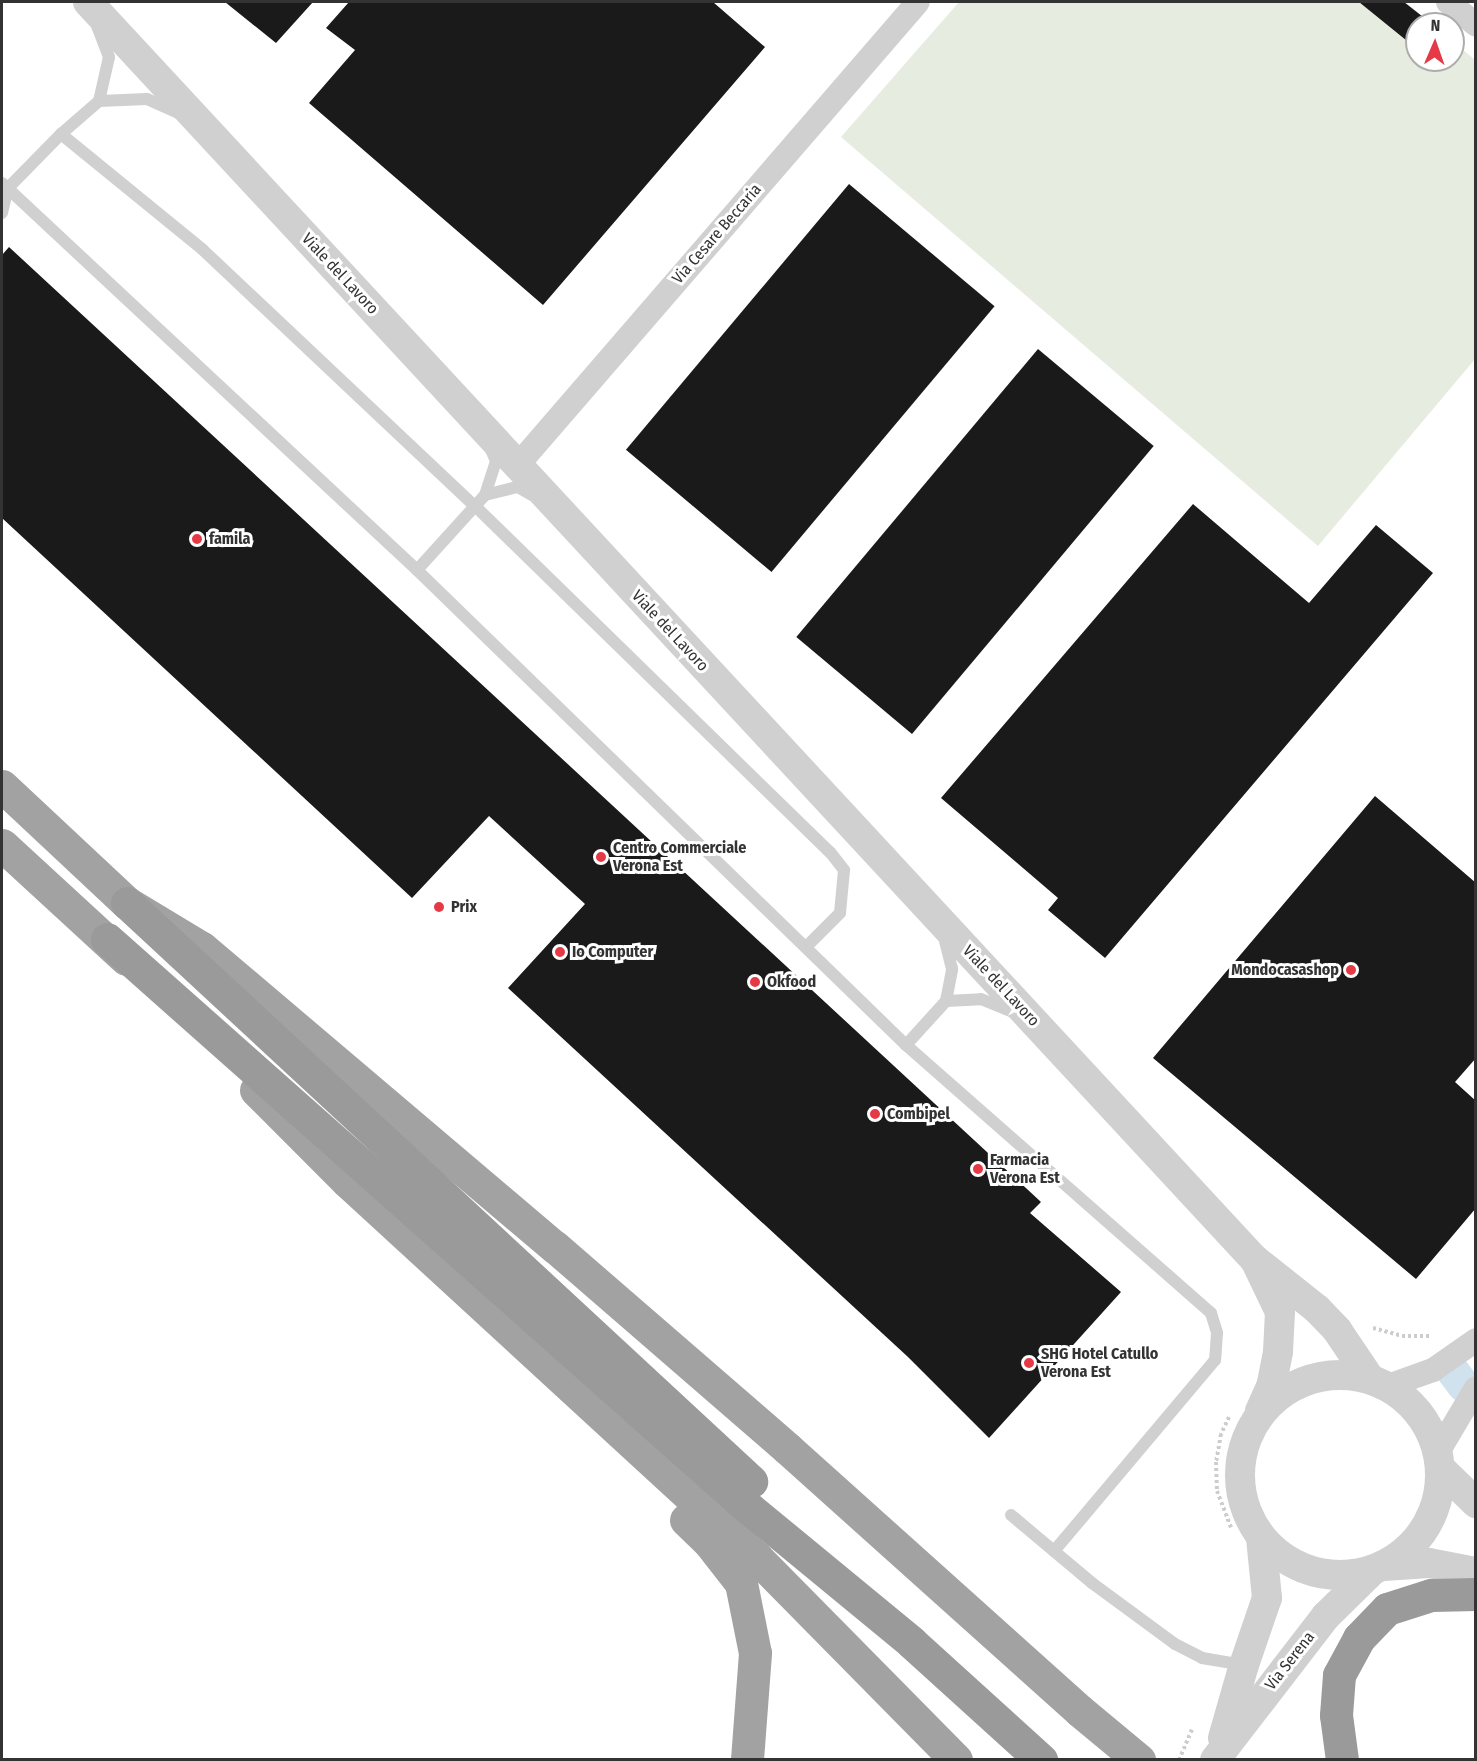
<!DOCTYPE html>
<style>
body{margin:0}
#map{position:relative;width:1477px;height:1761px;overflow:hidden;background:#fff;font-family:"Fira Sans Condensed",sans-serif}
div>[style]{position:absolute}
.green>*{inset:0;background:#e6ecdf}
.canal>*{height:33px;margin:-16.5px;padding:0 16.5px;transform-origin:16.5px;border-radius:16.5px;background:#cfe2ee}
.building>*{inset:0;background:#1a1a1a;transform-origin:0 0}
.path>*{height:4px;margin-top:-2px;transform-origin:0;background:repeating-linear-gradient(90deg,#cdcdcd 0 3px,transparent 0 6px)}
.service>*{height:12px;margin:-6px;padding:0 6px;transform-origin:6px;border-radius:6px;background:#d0d0d0}
.minor>*{height:24px;margin:-12px;padding:0 12px;transform-origin:12px;border-radius:12px;background:#d0d0d0}
.tertiary>*{height:30px;margin:-15px;padding:0 15px;transform-origin:15px;border-radius:15px;background:#d0d0d0}
.tertiary>.ring{margin:-15px;padding:0;box-sizing:content-box;background:none;border:30px solid #d0d0d0;border-radius:50%}
.trunk>*{height:33px;margin:-16.5px;padding:0 16.5px;transform-origin:16.5px;border-radius:16.5px;background:#a2a2a2}
.motorway>*{height:33px;margin:-16.5px;padding:0 16.5px;transform-origin:16.5px;border-radius:16.5px;background:#9a9a9a}
.dots>*{width:16px;height:16px;translate:-50% -50%;box-sizing:border-box;border:3px solid #fff;border-radius:50%}
span{translate:-50% -50%;white-space:nowrap;text-align:center;line-height:1.15;-webkit-text-stroke:6px #fff;paint-order:stroke}
.street-label{font-size:16px;color:#333}
.poi-label{font-size:16px;color:#333;font-weight:700}
.left{translate:0 -50%;text-align:left}
.right{translate:-100% -50%;text-align:right}
.frame{position:absolute;inset:0;border:3px solid #333;pointer-events:none}
.north{position:absolute;left:1405px;top:12px;width:60px;height:60px;box-sizing:border-box;background:#fff;border:2px solid #adadad;border-radius:50%;rotate:2deg;font-size:16px;font-weight:700;line-height:24px;text-align:center;color:#333}
.north::after{content:'';display:block;margin:auto;width:21px;height:27px;background:#e63946;clip-path:polygon(50% 0,100% 100%,50% 72%,0 100%)}
</style>
<div id="map">
<div class="green">
<i style="clip-path:polygon(959px 2px,1405px 2px,1432px 24px,1417px 24px,1417px 60px,1453px 60px,1453px 41px,1475px 60px,1475px 359px,1318px 546px,841px 137px)"></i>
</div>
<div class="canal">
<i style="left:1451px;top:1369px;width:20px;rotate:53deg"></i>
</div>
<div class="building">
<i style="clip-path:polygon(225px 2px,313px 2px,276px 43px)"></i>
<i style="clip-path:polygon(349px 2px,713px 2px,765px 47px,543px 305px,309px 103px,355px 50px,326px 28px)"></i>
<i style="clip-path:polygon(1359px 2px,1404px 2px,1432px 24px,1417px 24px,1417px 49px)"></i>
<i style="left:849px;top:184px;width:190px;height:347px;rotate:40deg"></i>
<i style="clip-path:polygon(9px 247px,1041px 1202px,1030px 1213px,1121px 1292px,989px 1438px,908px 1357px,508px 988px,585px 904px,489px 816px,412px 898px,2px 518px,2px 255px)"></i>
<i style="left:1038px;top:349px;width:151px;height:376px;rotate:40deg"></i>
<i style="clip-path:polygon(1193px 504px,1309px 603px,1376px 525px,1433px 573px,1105px 958px,1048px 910px,1058px 898px,941px 798px)"></i>
<i style="clip-path:polygon(1375px 796px,1476px 883px,1476px 1058px,1455px 1082px,1476px 1101px,1476px 1208px,1416px 1279px,1153px 1058px)"></i>
</div>
<div class="path">
<i style="left:1373px;top:1328px;width:30px;rotate:15deg"></i>
<i style="left:1402px;top:1336px;width:29px"></i>
<i style="left:1229px;top:1417px;width:19px;rotate:115deg"></i>
<i style="left:1221px;top:1434px;width:28px;rotate:100deg"></i>
<i style="left:1216px;top:1462px;width:29px;rotate:88deg"></i>
<i style="left:1217px;top:1491px;width:39px;rotate:69deg"></i>
<i style="left:1179px;top:1760px;width:33px;rotate:-67deg"></i>
</div>
<div class="service">
<i style="left:99px;top:101px;width:48px;rotate:-2.4deg"></i>
<i style="left:147px;top:99px;width:35px;rotate:24deg"></i>
<i style="left:61px;top:134px;width:183px;rotate:39.2deg"></i>
<i style="left:203px;top:250px;width:374px;rotate:43.3deg"></i>
<i style="left:475px;top:506px;width:496px;rotate:44.3deg"></i>
<i style="left:830px;top:852px;width:23px;rotate:52deg"></i>
<i style="left:844px;top:870px;width:43px;rotate:95.3deg"></i>
<i style="left:840px;top:913px;width:48px;rotate:135deg"></i>
<i style="left:2px;top:183px;width:567px;rotate:43deg"></i>
<i style="left:417px;top:570px;width:682px;rotate:44.17deg"></i>
<i style="left:906px;top:1045px;width:406px;rotate:41.3deg"></i>
<i style="left:1211px;top:1313px;width:21px;rotate:73deg"></i>
<i style="left:1217px;top:1333px;width:27px;rotate:94deg"></i>
<i style="left:1215px;top:1360px;width:250px;rotate:130.1deg"></i>
<i style="left:3px;top:190px;width:5px;rotate:-22deg"></i>
<i style="left:8px;top:188px;width:76px;rotate:-45.5deg"></i>
<i style="left:61px;top:134px;width:50px;rotate:-41deg"></i>
<i style="left:99px;top:101px;width:45px;rotate:-77.2deg"></i>
<i style="left:109px;top:57px;width:34px;rotate:-111deg"></i>
<i style="left:2px;top:213px;width:26px;rotate:-77deg"></i>
<i style="left:485px;top:495px;width:34px;rotate:-14deg"></i>
<i style="left:518px;top:487px;width:16px;rotate:30deg"></i>
<i style="left:417px;top:570px;width:101px;rotate:-47.8deg"></i>
<i style="left:485px;top:495px;width:36px;rotate:-72deg"></i>
<i style="left:496px;top:461px;width:12px;rotate:-114deg"></i>
<i style="left:946px;top:1001px;width:35px;rotate:-3deg"></i>
<i style="left:981px;top:999px;width:35px;rotate:22deg"></i>
<i style="left:906px;top:1045px;width:59px;rotate:-47.7deg"></i>
<i style="left:946px;top:1001px;width:33px;rotate:-79deg"></i>
<i style="left:952px;top:969px;width:33px;rotate:-104deg"></i>
<i style="left:1011px;top:1515px;width:106px;rotate:40deg"></i>
<i style="left:1092px;top:1583px;width:103px;rotate:36.3deg"></i>
<i style="left:1175px;top:1644px;width:30px;rotate:27deg"></i>
<i style="left:1202px;top:1658px;width:43px;rotate:9.5deg"></i>
</div>
<div class="minor">
<i style="left:1448px;top:2px;width:36px;rotate:39deg"></i>
<i style="left:517px;top:466px;width:613px;rotate:-49.17deg"></i>
<i style="left:1388px;top:1386px;width:48px;rotate:-19.6deg"></i>
<i style="left:1433px;top:1370px;width:52px;rotate:-34.9deg"></i>
<i style="left:1438px;top:1452px;width:74px;rotate:-59.3deg"></i>
</div>
<div class="tertiary">
<i style="left:88px;top:2px;width:1715px;rotate:47.15deg"></i>
<i style="left:1254px;top:1259px;width:80px;rotate:38.4deg"></i>
<i style="left:1317px;top:1309px;width:29px;rotate:46deg"></i>
<i style="left:1337px;top:1330px;width:59px;rotate:56deg"></i>
<i style="left:1257px;top:1264px;width:53px;rotate:64.4deg"></i>
<i style="left:1280px;top:1312px;width:40px;rotate:92.9deg"></i>
<i style="left:1278px;top:1352px;width:33px;rotate:101deg"></i>
<i style="left:1272px;top:1384px;width:30px;rotate:114deg"></i>
<i class="ring" style="left:1240px;top:1375px;width:170px;height:170px"></i>
<i style="left:1441px;top:1469px;width:49px;rotate:44.2deg"></i>
<i style="left:1384px;top:1566px;width:45px;rotate:-3.8deg"></i>
<i style="left:1429px;top:1563px;width:48px;rotate:10.8deg"></i>
<i style="left:1223px;top:1738px;width:76px;rotate:-74deg"></i>
<i style="left:1244px;top:1665px;width:71px;rotate:-71.1deg"></i>
<i style="left:1267px;top:1598px;width:60px;rotate:-95.7deg"></i>
<i style="left:1215px;top:1760px;width:182px;rotate:-52.4deg"></i>
<i style="left:1326px;top:1616px;width:66px;rotate:-44.4deg"></i>
</div>
<div class="trunk">
<i style="left:2px;top:786px;width:171px;rotate:43.1deg"></i>
<i style="left:127px;top:903px;width:87px;rotate:31deg"></i>
<i style="left:202px;top:948px;width:463px;rotate:40.3deg"></i>
<i style="left:555px;top:1247px;width:308px;rotate:40.9deg"></i>
<i style="left:788px;top:1449px;width:392px;rotate:41.9deg"></i>
<i style="left:1080px;top:1711px;width:77px;rotate:39.7deg"></i>
<i style="left:2px;top:845px;width:168px;rotate:42.6deg"></i>
<i style="left:256px;top:1090px;width:129px;rotate:45deg"></i>
<i style="left:347px;top:1181px;width:556px;rotate:42.59deg"></i>
<i style="left:756px;top:1557px;width:285px;rotate:45.4deg"></i>
<i style="left:686px;top:1520px;width:32px;rotate:44deg"></i>
<i style="left:709px;top:1542px;width:52px;rotate:52deg"></i>
<i style="left:741px;top:1583px;width:71px;rotate:78.7deg"></i>
<i style="left:755px;top:1653px;width:107px;rotate:94.3deg"></i>
</div>
<div class="motorway">
<i style="left:127px;top:903px;width:851px;rotate:42.81deg"></i>
<i style="left:107px;top:939px;width:845px;rotate:41.59deg"></i>
<i style="left:739px;top:1500px;width:223px;rotate:39.5deg"></i>
<i style="left:911px;top:1642px;width:176px;rotate:42.2deg"></i>
<i style="left:1342px;top:1760px;width:45px;rotate:-97.6deg"></i>
<i style="left:1336px;top:1715px;width:40px;rotate:-85.7deg"></i>
<i style="left:1339px;top:1675px;width:42px;rotate:-61.6deg"></i>
<i style="left:1359px;top:1638px;width:40px;rotate:-46deg"></i>
<i style="left:1387px;top:1609px;width:46px;rotate:-17.7deg"></i>
<i style="left:1431px;top:1595px;width:45px;rotate:-1.3deg"></i>
</div>
<div class="dots">
<i style="left:197px;top:539px;background:#e63946"></i>
<i style="left:601px;top:857px;background:#e63946"></i>
<i style="left:439px;top:907px;background:#e63946"></i>
<i style="left:560px;top:952px;background:#e63946"></i>
<i style="left:1351px;top:970px;background:#e63946"></i>
<i style="left:755px;top:982px;background:#e63946"></i>
<i style="left:875px;top:1114px;background:#e63946"></i>
<i style="left:978px;top:1169px;background:#e63946"></i>
<i style="left:1029px;top:1363px;background:#e63946"></i>
</div>
<div class="street-label">
<span style="left:717px;top:234px;rotate:-49deg">Via Cesare Beccaria</span>
<span style="left:340px;top:274px;rotate:47deg">Viale del Lavoro</span>
<span style="left:670px;top:631px;rotate:47deg">Viale del Lavoro</span>
<span style="left:1001px;top:986px;rotate:47deg">Viale del Lavoro</span>
<span style="left:1290px;top:1661px;rotate:-52deg">Via Serena</span>
</div>
<div class="poi-label">
<span class="left" style="left:209px;top:539px">famila</span>
<span class="left" style="left:613px;top:857px">Centro Commerciale<br>Verona Est</span>
<span class="left" style="left:451px;top:907px">Prix</span>
<span class="left" style="left:572px;top:952px">Io Computer</span>
<span class="right" style="left:1339px;top:970px">Mondocasashop</span>
<span class="left" style="left:767px;top:982px">Okfood</span>
<span class="left" style="left:887px;top:1114px">Combipel</span>
<span class="left" style="left:990px;top:1169px">Farmacia<br>Verona Est</span>
<span class="left" style="left:1041px;top:1363px">SHG Hotel Catullo<br>Verona Est</span>
</div>
<div class="frame"></div>
<div class="north">N</div>
</div>
